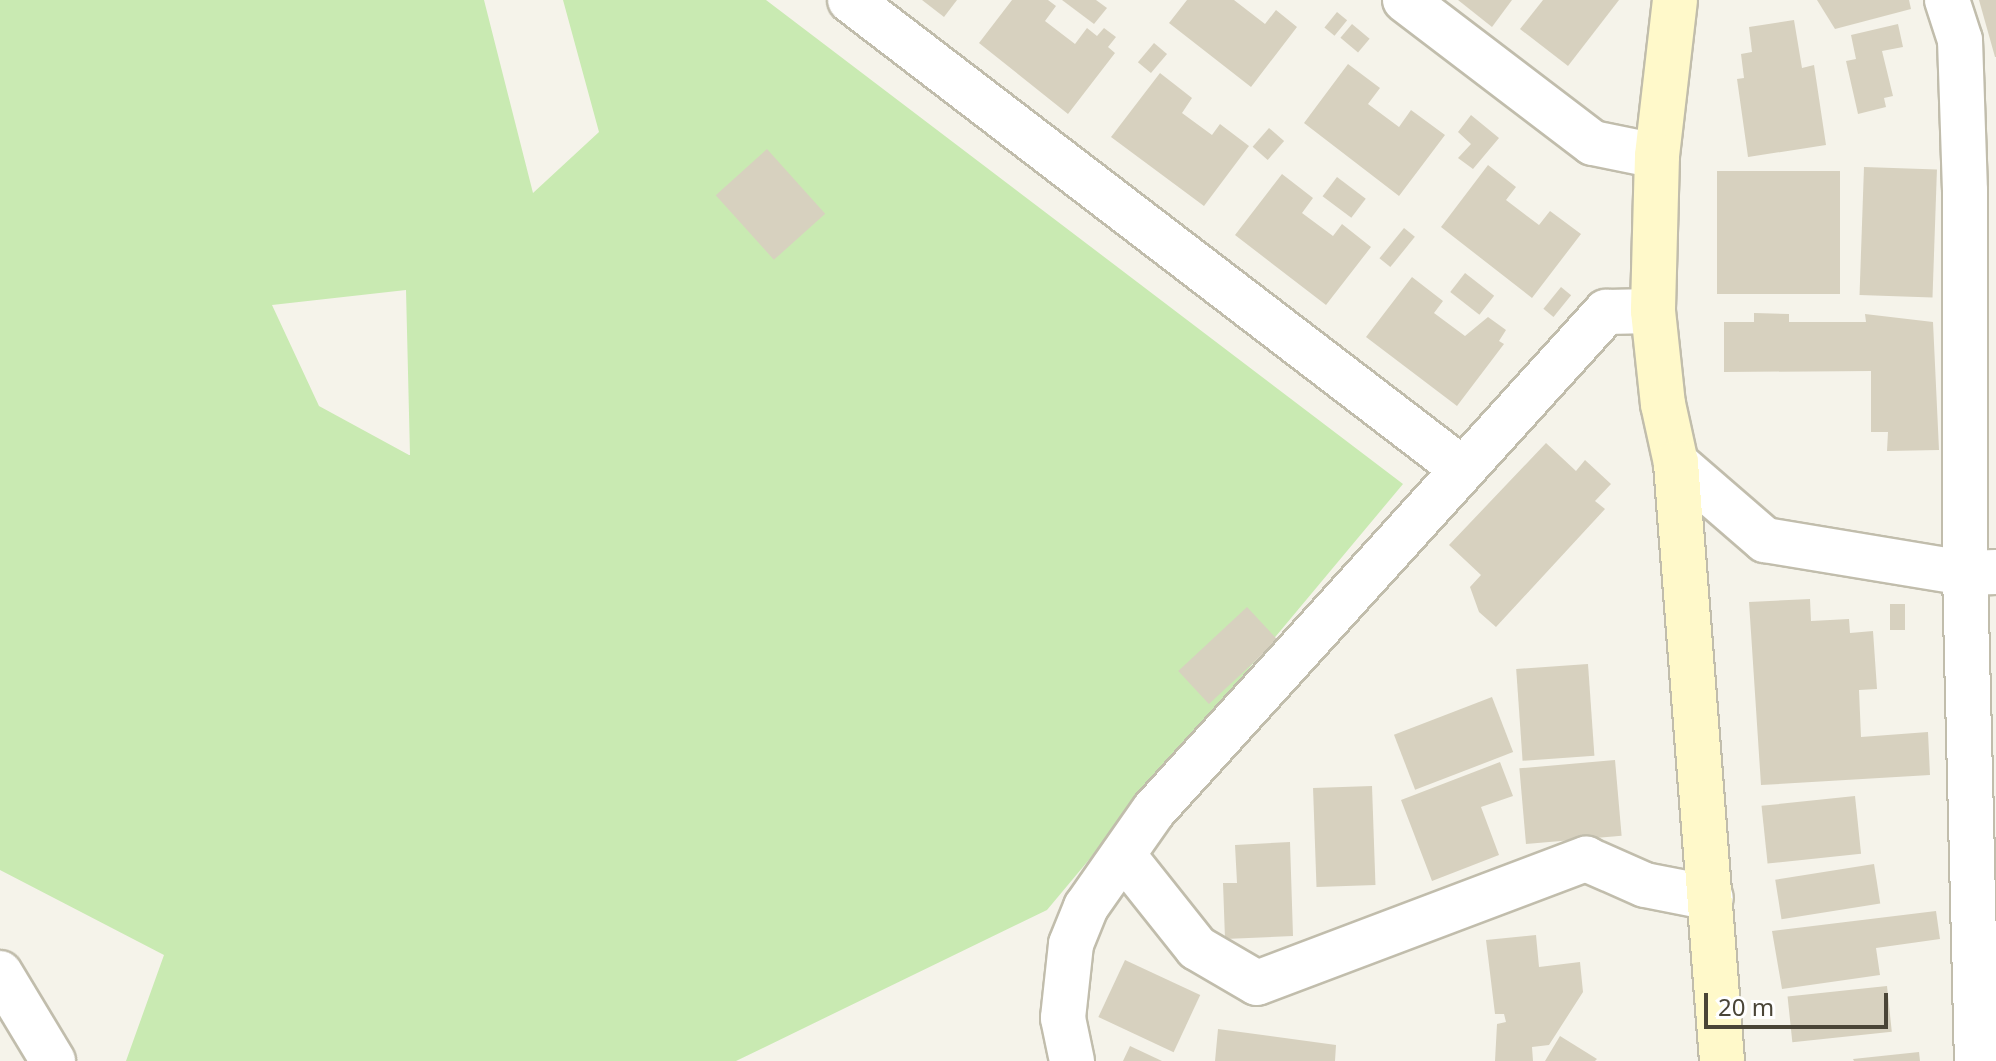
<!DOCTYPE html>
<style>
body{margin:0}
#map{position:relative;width:1996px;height:1061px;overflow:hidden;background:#f5f3ea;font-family:"Noto Sans",sans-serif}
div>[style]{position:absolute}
.green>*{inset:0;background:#c9eab2}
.building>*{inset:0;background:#d7d1bf;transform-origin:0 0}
.roads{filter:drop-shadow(2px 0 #c1bdac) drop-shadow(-2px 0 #c1bdac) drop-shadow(0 2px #c1bdac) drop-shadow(0 -2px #c1bdac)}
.street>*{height:44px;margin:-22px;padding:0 22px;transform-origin:22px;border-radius:22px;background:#fff}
.secondary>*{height:44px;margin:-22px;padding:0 22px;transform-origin:22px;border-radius:22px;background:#fff9ca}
span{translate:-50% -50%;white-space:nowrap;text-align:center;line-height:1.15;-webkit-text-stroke:8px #fff;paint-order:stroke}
.scale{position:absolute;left:1704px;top:993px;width:184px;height:36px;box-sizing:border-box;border:4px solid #4a4537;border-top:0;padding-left:10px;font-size:24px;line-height:28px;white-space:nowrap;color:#4a4537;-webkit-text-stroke:6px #fff;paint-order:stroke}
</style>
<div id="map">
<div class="green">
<i style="clip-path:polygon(evenodd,0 0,484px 0,533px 193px,599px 132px,563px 0,766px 0,1403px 484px,1047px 910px,736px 1061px,126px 1061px,164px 955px,0 870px,0 0,406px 290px,410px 455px,409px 455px,319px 406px,272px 305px,406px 290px)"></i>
</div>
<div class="building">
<i style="clip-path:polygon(922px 0,957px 0,944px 17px)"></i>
<i style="clip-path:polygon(1012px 0,1048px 0,1056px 6px,1045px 21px,1075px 44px,1087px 28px,1097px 36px,1104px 28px,1116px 37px,1108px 47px,1115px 53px,1068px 114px,979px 43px)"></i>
<i style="clip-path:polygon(1062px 0,1096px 0,1107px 8px,1094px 24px)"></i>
<i style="clip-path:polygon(1187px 0,1234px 0,1265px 24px,1276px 10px,1297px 27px,1251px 87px,1169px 23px)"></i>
<i style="clip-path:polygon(1458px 0,1512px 0,1492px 27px)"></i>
<i style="clip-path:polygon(1543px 0,1619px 0,1568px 66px,1520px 29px)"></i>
<i style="clip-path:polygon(1817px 0,1909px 0,1911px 9px,1835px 29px)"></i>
<i style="clip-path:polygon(1979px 0,1996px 0,1996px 57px,1995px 57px)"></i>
<i style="left:1337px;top:12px;width:13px;height:20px;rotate:39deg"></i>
<i style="clip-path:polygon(1794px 20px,1802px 68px,1814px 65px,1826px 145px,1748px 157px,1737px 79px,1744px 78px,1741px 54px,1752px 52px,1749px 27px)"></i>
<i style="left:1352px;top:24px;width:23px;height:18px;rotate:40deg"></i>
<i style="clip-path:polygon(1898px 24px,1903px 47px,1882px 51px,1893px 96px,1884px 98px,1886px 107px,1858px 114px,1846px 61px,1856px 59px,1851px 35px)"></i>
<i style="left:1154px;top:43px;width:17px;height:25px;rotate:40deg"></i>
<i style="clip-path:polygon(1348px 64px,1380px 88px,1368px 104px,1399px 127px,1411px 110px,1445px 135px,1399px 196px,1304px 123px)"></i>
<i style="clip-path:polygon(1160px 73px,1192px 98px,1182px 113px,1212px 135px,1220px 124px,1249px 146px,1204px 206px,1111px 137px)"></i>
<i style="clip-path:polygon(1471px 115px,1499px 138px,1473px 169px,1458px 158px,1471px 144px,1458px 132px)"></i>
<i style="left:1269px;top:128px;width:20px;height:25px;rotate:41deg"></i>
<i style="left:767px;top:149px;width:87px;height:69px;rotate:48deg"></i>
<i style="clip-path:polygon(1488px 165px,1516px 187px,1506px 200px,1539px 225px,1550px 211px,1581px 234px,1532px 298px,1441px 227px)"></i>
<i style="left:1864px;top:167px;width:73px;height:128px;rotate:2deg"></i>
<i style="left:1840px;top:171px;width:123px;height:123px;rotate:90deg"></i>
<i style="clip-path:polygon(1282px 174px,1313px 198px,1302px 213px,1333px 236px,1342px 224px,1371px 247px,1326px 305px,1235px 235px)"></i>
<i style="left:1337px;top:177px;width:36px;height:24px;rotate:37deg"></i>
<i style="left:1404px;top:228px;width:14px;height:39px;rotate:39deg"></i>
<i style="left:1465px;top:273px;width:37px;height:24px;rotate:38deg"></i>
<i style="clip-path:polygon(1412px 277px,1443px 301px,1434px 313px,1465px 336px,1488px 317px,1506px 330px,1499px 341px,1504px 344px,1457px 406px,1366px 337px)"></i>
<i style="left:1561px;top:287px;width:13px;height:28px;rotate:39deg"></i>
<i style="clip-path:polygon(1754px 313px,1789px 314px,1789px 322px,1866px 322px,1865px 314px,1933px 322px,1939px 450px,1887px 451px,1888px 432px,1871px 432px,1871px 371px,1724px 372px,1724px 322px,1754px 322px)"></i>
<i style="clip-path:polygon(1546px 443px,1576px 471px,1585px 460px,1611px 484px,1595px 501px,1605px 509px,1496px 627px,1479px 612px,1470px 587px,1481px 575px,1449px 545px)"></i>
<i style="clip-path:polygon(1810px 599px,1811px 621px,1849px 619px,1850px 633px,1873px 631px,1877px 689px,1859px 690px,1861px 737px,1928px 732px,1930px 775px,1761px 785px,1749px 602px)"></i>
<i style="left:1890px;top:604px;width:15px;height:26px"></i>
<i style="left:1247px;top:607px;width:45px;height:94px;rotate:47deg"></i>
<i style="left:1588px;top:664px;width:92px;height:72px;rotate:86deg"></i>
<i style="left:1492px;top:697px;width:59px;height:105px;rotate:69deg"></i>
<i style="left:1615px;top:760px;width:76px;height:96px;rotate:85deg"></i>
<i style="clip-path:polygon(1500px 762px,1513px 796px,1481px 807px,1499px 855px,1432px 881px,1401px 800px)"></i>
<i style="left:1372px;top:786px;width:99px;height:59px;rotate:88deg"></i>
<i style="left:1855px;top:796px;width:58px;height:94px;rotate:84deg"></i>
<i style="clip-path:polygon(1290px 842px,1293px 936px,1225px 939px,1223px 883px,1237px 883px,1235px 845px)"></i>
<i style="left:1874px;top:864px;width:40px;height:100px;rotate:81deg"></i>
<i style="clip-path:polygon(1936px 911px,1940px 939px,1876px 948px,1880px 975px,1782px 989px,1772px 931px)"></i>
<i style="clip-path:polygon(1536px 935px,1539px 967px,1580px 962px,1583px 992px,1549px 1045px,1532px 1047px,1533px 1061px,1495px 1061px,1497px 1024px,1506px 1022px,1504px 1014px,1495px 1014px,1486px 940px)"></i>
<i style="left:1125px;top:960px;width:83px;height:63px;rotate:25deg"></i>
<i style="left:1887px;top:986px;width:46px;height:100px;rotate:84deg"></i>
<i style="clip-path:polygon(1218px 1029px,1336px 1045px,1335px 1061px,1215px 1061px)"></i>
<i style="clip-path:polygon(1560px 1036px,1597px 1059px,1595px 1061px,1545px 1061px)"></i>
<i style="clip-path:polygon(1130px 1046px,1162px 1061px,1123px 1061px)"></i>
<i style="clip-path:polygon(1919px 1052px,1920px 1061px,1854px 1061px,1853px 1059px)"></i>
</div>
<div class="roads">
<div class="street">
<i style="left:850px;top:0;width:770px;rotate:37.45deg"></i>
<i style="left:1405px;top:0;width:236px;rotate:37.3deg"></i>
<i style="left:1593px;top:143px;width:65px;rotate:11.5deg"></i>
<i style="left:1947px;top:0;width:42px;rotate:72deg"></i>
<i style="left:1960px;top:40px;width:151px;rotate:88.1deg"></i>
<i style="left:1965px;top:191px;width:382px;rotate:90deg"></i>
<i style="left:1965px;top:573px;width:488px;rotate:88.6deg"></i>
<i style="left:1676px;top:463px;width:118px;rotate:40.9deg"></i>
<i style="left:1765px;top:540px;width:203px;rotate:9.4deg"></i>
<i style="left:1965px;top:573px;width:31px;rotate:-2deg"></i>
<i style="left:1123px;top:855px;width:119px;rotate:51.5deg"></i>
<i style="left:1197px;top:948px;width:69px;rotate:30.3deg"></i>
<i style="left:1257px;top:983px;width:352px;rotate:-20.7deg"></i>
<i style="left:1586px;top:859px;width:64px;rotate:23.8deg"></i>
<i style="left:1645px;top:885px;width:67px;rotate:11.1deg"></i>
<i style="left:0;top:973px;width:103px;rotate:58.9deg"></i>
<i style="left:1072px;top:1061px;width:44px;rotate:-101.8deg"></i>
<i style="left:1063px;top:1018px;width:74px;rotate:-83.8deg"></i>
<i style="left:1071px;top:944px;width:40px;rotate:-68deg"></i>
<i style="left:1086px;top:907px;width:118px;rotate:-55deg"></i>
<i style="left:1154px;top:810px;width:673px;rotate:-47.77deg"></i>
<i style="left:1606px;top:312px;width:47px;rotate:-1.2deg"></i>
</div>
<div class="secondary">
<i style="left:1675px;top:0;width:157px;rotate:96.6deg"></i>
<i style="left:1657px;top:156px;width:155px;rotate:91.5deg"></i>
<i style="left:1653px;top:311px;width:94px;rotate:83.9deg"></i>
<i style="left:1663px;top:404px;width:60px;rotate:77.6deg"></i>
<i style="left:1676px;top:463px;width:600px;rotate:85.6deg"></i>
</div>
</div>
<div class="scale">20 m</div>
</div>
